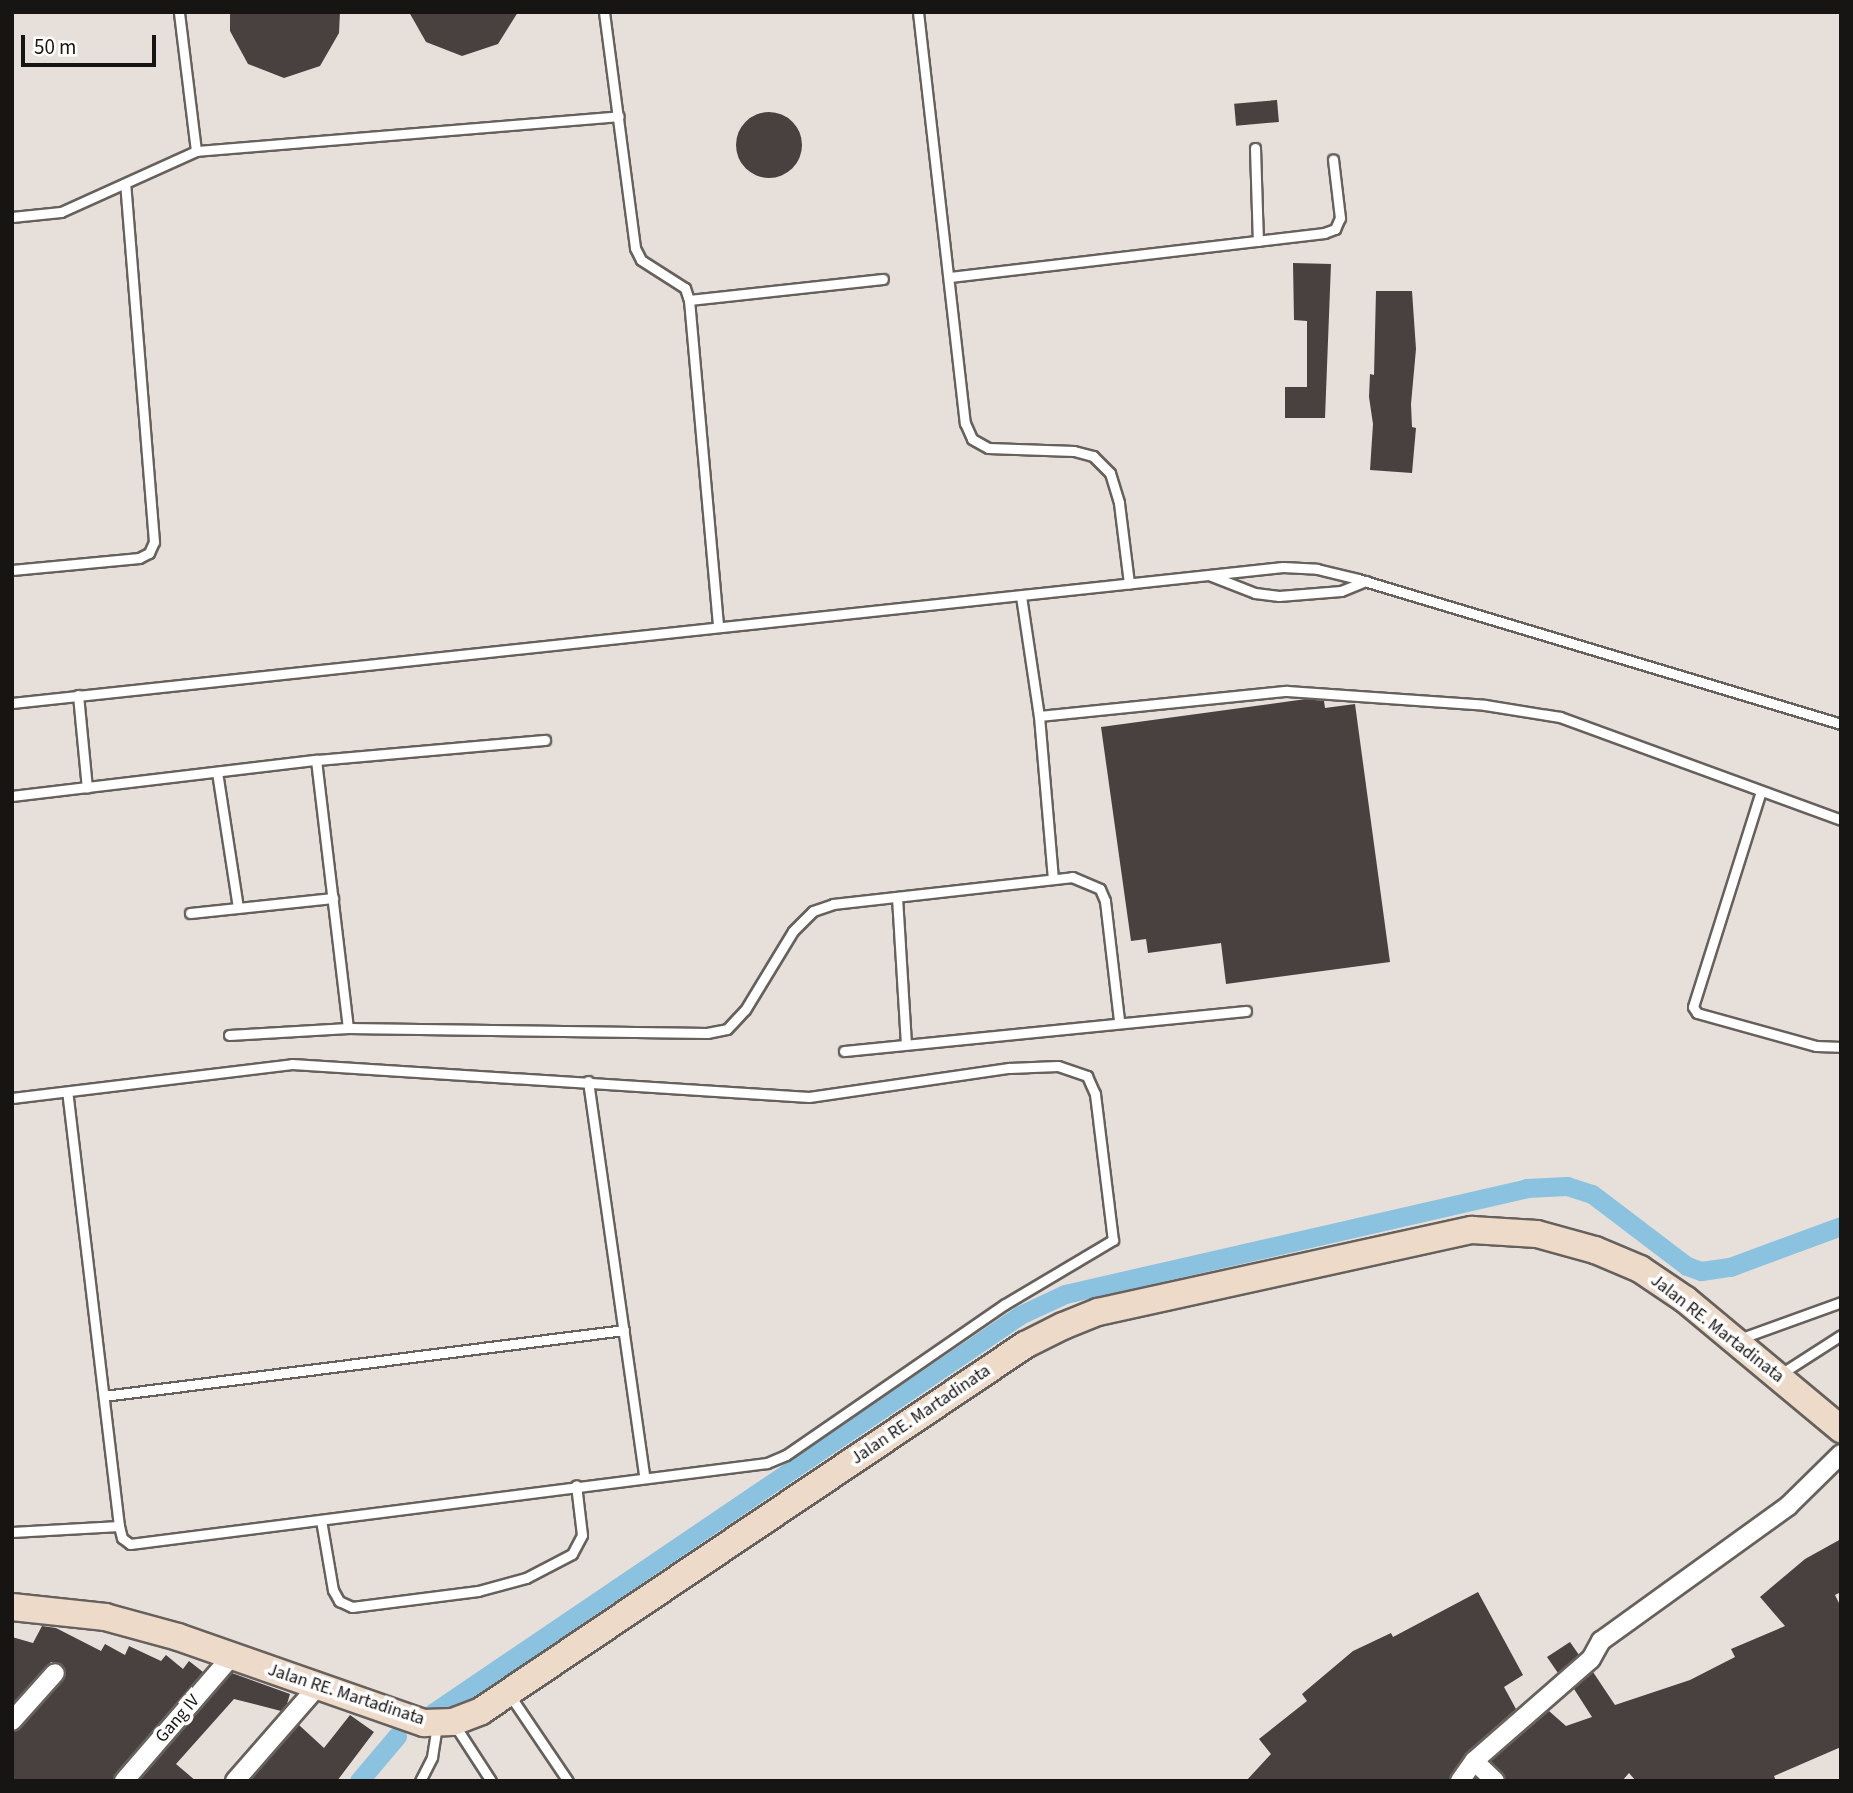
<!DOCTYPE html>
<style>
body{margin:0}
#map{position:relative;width:1853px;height:1793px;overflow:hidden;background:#e6dfda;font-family:"Source Sans 3",sans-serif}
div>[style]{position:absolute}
.canal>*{height:19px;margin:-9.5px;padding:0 9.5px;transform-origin:9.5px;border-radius:9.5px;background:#8ac2df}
.building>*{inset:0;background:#48413f;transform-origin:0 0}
.round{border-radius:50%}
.roads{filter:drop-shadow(2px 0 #66615c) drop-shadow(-2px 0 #66615c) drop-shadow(0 2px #66615c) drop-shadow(0 -2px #66615c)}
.lane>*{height:9px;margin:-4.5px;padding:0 4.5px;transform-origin:4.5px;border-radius:4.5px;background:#fff}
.street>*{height:18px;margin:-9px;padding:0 9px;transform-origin:9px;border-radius:9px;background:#fff}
.secondary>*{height:26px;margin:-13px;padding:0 13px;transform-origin:13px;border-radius:13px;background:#eddac9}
span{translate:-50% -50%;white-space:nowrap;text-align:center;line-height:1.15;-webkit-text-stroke:7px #fff;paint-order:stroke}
.street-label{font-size:18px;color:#171513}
.frame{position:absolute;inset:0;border:14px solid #171513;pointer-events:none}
.scale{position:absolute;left:21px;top:35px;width:135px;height:32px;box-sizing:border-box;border:4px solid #171513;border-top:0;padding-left:9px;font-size:21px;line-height:24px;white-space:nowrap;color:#171513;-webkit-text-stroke:5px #fff;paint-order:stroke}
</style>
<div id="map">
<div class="canal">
<i style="left:431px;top:1714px;width:711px;rotate:-34.11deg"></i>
<i style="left:1020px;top:1315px;width:50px;rotate:-25deg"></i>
<i style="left:1065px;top:1294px;width:473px;rotate:-12.9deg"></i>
<i style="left:1526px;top:1188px;width:41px;rotate:-2.8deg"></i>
<i style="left:1567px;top:1186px;width:26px;rotate:18deg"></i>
<i style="left:1592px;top:1194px;width:119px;rotate:37.2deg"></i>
<i style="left:1687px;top:1266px;width:15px;rotate:20deg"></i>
<i style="left:1701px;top:1271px;width:29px;rotate:-8deg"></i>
<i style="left:1730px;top:1267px;width:118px;rotate:-20.3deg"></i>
<i style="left:359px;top:1781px;width:59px;rotate:-49.8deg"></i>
</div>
<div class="building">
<i style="clip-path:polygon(230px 12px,340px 12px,339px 33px,320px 66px,284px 78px,248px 64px,230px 31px)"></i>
<i style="clip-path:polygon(409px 12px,518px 12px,498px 44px,462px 56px,426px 42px)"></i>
<i style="left:1277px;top:100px;width:22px;height:43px;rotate:85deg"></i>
<i class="round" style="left:736px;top:112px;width:66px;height:66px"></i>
<i style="clip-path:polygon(1293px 263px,1331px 264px,1325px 418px,1285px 418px,1285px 387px,1307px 387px,1307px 321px,1294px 320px)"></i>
<i style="clip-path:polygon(1376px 291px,1412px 291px,1416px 349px,1411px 404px,1412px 427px,1416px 428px,1412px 473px,1370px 470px,1373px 424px,1369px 397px,1370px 374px,1374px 375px)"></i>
<i style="clip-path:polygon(1306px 699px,1324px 701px,1325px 708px,1355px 704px,1390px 962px,1226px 984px,1221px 943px,1148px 953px,1146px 939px,1131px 941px,1101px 727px)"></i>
<i style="clip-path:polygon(1841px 1539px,1841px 1592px,1835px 1595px,1841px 1607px,1841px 1747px,1774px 1776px,1776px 1781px,1636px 1781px,1629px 1773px,1622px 1781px,1506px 1781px,1491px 1761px,1549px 1711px,1566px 1726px,1592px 1717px,1574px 1689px,1593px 1672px,1615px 1705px,1690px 1680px,1735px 1657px,1731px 1649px,1785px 1626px,1760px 1597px,1805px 1559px)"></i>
<i style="clip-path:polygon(1478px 1592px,1523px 1675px,1504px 1687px,1516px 1709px,1467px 1752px,1449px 1781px,1246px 1781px,1271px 1754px,1259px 1739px,1307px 1701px,1302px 1694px,1353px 1651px,1391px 1633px,1393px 1637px)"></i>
<i style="clip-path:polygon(42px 1626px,56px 1628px,101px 1651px,105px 1644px,125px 1655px,129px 1646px,161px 1661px,166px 1655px,183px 1669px,189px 1661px,203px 1672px,113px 1781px,12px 1781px,12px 1732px,20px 1729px,66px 1675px,62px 1664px,51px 1662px,12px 1704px,12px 1637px,33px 1643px)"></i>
<i style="clip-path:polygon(1570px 1642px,1579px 1655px,1558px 1673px,1547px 1657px)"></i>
<i style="clip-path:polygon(232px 1673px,290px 1694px,287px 1704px,281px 1711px,234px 1699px,176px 1764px,196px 1781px,139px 1781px)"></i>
<i style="clip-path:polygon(350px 1715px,374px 1732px,337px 1781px,250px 1781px,299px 1725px,324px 1748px)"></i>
</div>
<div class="roads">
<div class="lane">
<i style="left:604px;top:12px;width:238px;rotate:82.5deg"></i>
<i style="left:635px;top:248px;width:13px;rotate:63deg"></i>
<i style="left:641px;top:260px;width:52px;rotate:32.5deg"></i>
<i style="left:685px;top:288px;width:13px;rotate:72deg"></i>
<i style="left:689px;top:300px;width:327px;rotate:84.9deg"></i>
<i style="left:918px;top:12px;width:414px;rotate:83.5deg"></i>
<i style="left:965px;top:423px;width:17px;rotate:66deg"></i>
<i style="left:972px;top:439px;width:18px;rotate:29deg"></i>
<i style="left:988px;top:448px;width:86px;rotate:2deg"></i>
<i style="left:1074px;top:451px;width:20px;rotate:15deg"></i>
<i style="left:1093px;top:456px;width:24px;rotate:45deg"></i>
<i style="left:1110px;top:473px;width:31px;rotate:73deg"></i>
<i style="left:1119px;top:503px;width:81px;rotate:82.9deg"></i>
<i style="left:1255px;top:148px;width:93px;rotate:88.2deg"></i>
<i style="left:196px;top:151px;width:424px;rotate:-4.7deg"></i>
<i style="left:12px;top:217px;width:49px;rotate:-5.8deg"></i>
<i style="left:61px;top:212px;width:148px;rotate:-24.3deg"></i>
<i style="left:196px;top:151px;width:140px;rotate:-97deg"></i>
<i style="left:950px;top:277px;width:377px;rotate:-6.7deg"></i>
<i style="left:1324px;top:233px;width:12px;rotate:-20deg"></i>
<i style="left:1335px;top:229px;width:12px;rotate:-66deg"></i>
<i style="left:1340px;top:218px;width:59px;rotate:-96.8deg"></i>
<i style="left:689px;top:300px;width:195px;rotate:-6.2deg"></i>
<i style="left:12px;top:570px;width:128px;rotate:-5.4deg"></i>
<i style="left:139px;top:558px;width:11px;rotate:-27deg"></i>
<i style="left:149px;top:553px;width:12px;rotate:-66deg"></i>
<i style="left:154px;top:542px;width:359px;rotate:-94.6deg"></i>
<i style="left:1209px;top:575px;width:49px;rotate:21.4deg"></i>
<i style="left:1255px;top:593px;width:24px;rotate:7deg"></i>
<i style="left:1279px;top:596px;width:62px;rotate:-4.6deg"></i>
<i style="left:1341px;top:591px;width:27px;rotate:-22deg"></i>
<i style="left:1021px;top:596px;width:121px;rotate:81.5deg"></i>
<i style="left:1039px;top:716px;width:249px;rotate:-5.8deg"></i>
<i style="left:1287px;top:691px;width:198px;rotate:4deg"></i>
<i style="left:1485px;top:705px;width:76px;rotate:9.1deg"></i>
<i style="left:1560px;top:717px;width:299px;rotate:20.1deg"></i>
<i style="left:78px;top:695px;width:93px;rotate:84.5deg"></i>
<i style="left:12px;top:703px;width:1278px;rotate:-6.11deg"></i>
<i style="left:1283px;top:567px;width:34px;rotate:3deg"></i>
<i style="left:1317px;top:569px;width:42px;rotate:13.7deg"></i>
<i style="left:1358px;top:579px;width:504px;rotate:16.71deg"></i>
<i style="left:1039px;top:716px;width:163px;rotate:85.1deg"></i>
<i style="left:316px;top:760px;width:270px;rotate:83.2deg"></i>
<i style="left:348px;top:1028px;width:359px;rotate:0.8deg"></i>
<i style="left:707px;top:1033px;width:20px;rotate:-11deg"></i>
<i style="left:727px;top:1029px;width:26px;rotate:-47deg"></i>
<i style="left:745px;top:1010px;width:92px;rotate:-58.7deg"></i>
<i style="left:793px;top:931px;width:28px;rotate:-45deg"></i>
<i style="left:813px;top:911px;width:21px;rotate:-19deg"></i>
<i style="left:833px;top:904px;width:241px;rotate:-6.4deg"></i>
<i style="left:1072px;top:877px;width:30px;rotate:23deg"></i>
<i style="left:1100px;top:889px;width:13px;rotate:67deg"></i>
<i style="left:1105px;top:901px;width:121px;rotate:83.3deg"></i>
<i style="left:217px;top:772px;width:137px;rotate:81.2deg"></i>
<i style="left:1761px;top:791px;width:226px;rotate:107.5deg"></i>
<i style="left:1693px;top:1007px;width:7px;rotate:56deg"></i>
<i style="left:1697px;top:1013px;width:123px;rotate:15.5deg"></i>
<i style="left:1816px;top:1046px;width:25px;rotate:2deg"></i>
<i style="left:12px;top:796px;width:306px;rotate:-6.8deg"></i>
<i style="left:316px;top:760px;width:230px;rotate:-5deg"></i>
<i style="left:897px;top:897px;width:147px;rotate:86.5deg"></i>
<i style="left:190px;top:913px;width:144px;rotate:-6deg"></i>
<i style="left:229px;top:1035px;width:119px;rotate:-3.4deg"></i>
<i style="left:844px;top:1051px;width:404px;rotate:-5.7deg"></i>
<i style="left:588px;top:1081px;width:398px;rotate:81.9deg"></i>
<i style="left:12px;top:1098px;width:282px;rotate:-6.9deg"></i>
<i style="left:292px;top:1064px;width:518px;rotate:3.65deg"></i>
<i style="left:809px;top:1097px;width:202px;rotate:-8.3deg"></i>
<i style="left:1009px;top:1068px;width:49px;rotate:-2.3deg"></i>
<i style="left:1058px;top:1066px;width:31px;rotate:19deg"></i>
<i style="left:1087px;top:1076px;width:20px;rotate:66deg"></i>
<i style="left:1095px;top:1094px;width:147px;rotate:83deg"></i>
<i style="left:1113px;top:1240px;width:126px;rotate:149.3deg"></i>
<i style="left:1005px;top:1304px;width:266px;rotate:145.4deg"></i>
<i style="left:786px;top:1455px;width:21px;rotate:157deg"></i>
<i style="left:767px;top:1463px;width:642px;rotate:172.75deg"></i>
<i style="left:130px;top:1544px;width:10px;rotate:-143deg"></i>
<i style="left:122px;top:1538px;width:12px;rotate:-104deg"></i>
<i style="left:119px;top:1526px;width:437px;rotate:-96.8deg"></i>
<i style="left:1739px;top:1339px;width:109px;rotate:-19.9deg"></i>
<i style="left:1779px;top:1375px;width:74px;rotate:-32.8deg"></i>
<i style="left:104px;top:1396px;width:524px;rotate:-7.23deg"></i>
<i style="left:321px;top:1520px;width:71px;rotate:80.3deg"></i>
<i style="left:333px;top:1590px;width:13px;rotate:61deg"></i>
<i style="left:339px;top:1601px;width:14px;rotate:25deg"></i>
<i style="left:352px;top:1607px;width:127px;rotate:-7.2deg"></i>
<i style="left:478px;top:1591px;width:50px;rotate:-15.2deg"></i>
<i style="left:526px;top:1578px;width:52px;rotate:-27.6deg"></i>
<i style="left:572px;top:1554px;width:21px;rotate:-62deg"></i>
<i style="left:582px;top:1535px;width:50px;rotate:-96.8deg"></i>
<i style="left:12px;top:1532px;width:107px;rotate:-3.2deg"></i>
<i style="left:509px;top:1694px;width:105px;rotate:55.9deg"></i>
<i style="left:454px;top:1724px;width:68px;rotate:57deg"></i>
<i style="left:420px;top:1781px;width:27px;rotate:-63deg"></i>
<i style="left:432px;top:1757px;width:30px;rotate:-81deg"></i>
</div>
<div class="street">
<i style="left:12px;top:1721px;width:64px;rotate:-48.1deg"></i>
<i style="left:124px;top:1781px;width:164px;rotate:-49.2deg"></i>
<i style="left:235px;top:1781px;width:126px;rotate:-48.9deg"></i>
<i style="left:1460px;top:1781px;width:24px;rotate:-55deg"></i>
<i style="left:1495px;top:1781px;width:29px;rotate:-136deg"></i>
<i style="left:1474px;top:1761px;width:155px;rotate:-41.1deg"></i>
<i style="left:1591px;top:1659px;width:21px;rotate:-61deg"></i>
<i style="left:1601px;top:1641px;width:231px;rotate:-35.8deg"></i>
<i style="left:1788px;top:1506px;width:74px;rotate:-44.5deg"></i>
</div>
<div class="secondary">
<i style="left:12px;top:1607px;width:94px;rotate:6.1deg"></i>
<i style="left:105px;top:1617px;width:76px;rotate:15.3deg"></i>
<i style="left:178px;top:1637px;width:261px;rotate:19.3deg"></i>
<i style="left:424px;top:1723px;width:29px;rotate:-2deg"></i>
<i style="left:453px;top:1722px;width:30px;rotate:-21deg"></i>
<i style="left:481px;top:1711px;width:656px;rotate:-33.93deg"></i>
<i style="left:1025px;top:1345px;width:42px;rotate:-26.6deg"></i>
<i style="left:1063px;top:1326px;width:38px;rotate:-22deg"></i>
<i style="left:1098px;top:1312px;width:383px;rotate:-12.4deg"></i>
<i style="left:1472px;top:1230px;width:65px;rotate:3.5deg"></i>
<i style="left:1537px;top:1234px;width:60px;rotate:15.4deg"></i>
<i style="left:1595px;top:1250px;width:49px;rotate:22.9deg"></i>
<i style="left:1640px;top:1269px;width:55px;rotate:34deg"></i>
<i style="left:1686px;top:1300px;width:202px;rotate:39.8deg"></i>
</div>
</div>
<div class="street-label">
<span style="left:1717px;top:1329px;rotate:38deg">Jalan RE. Martadinata</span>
<span style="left:921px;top:1415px;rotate:-34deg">Jalan RE. Martadinata</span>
<span style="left:346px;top:1695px;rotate:18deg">Jalan RE. Martadinata</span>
<span style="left:178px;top:1719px;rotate:-49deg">Gang IV</span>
</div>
<div class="frame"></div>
<div class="scale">50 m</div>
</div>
